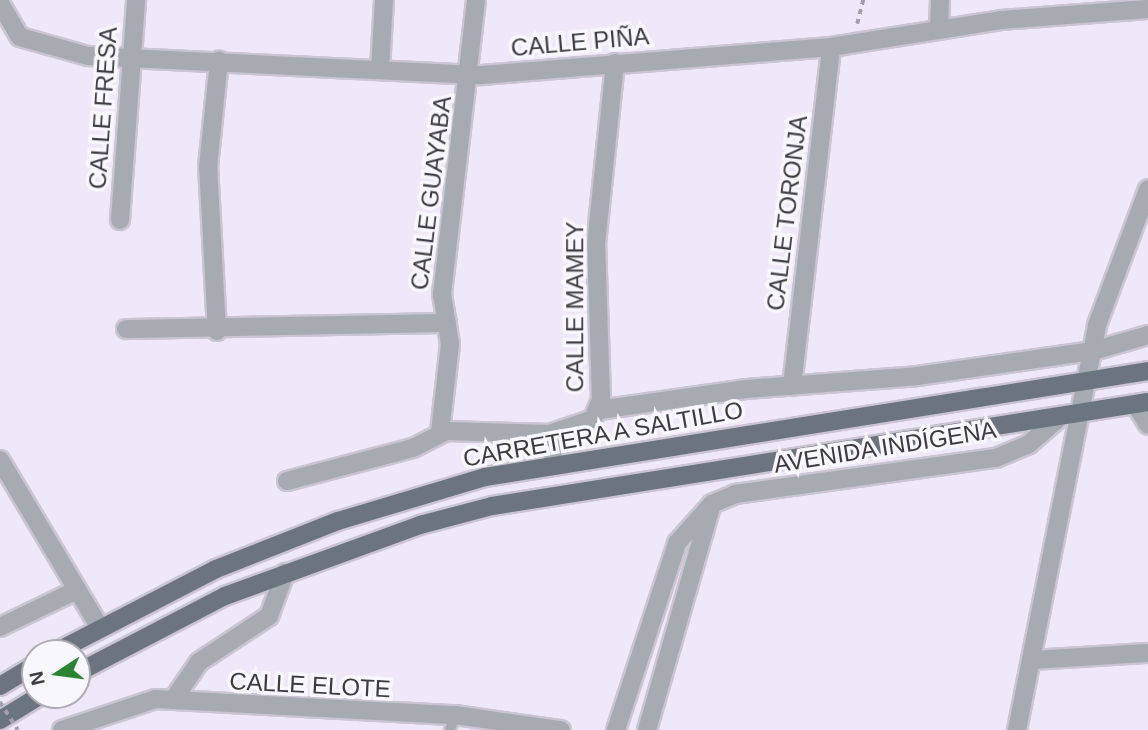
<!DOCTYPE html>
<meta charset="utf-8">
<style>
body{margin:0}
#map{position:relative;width:1148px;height:730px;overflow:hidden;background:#eee8f8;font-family:Arial,sans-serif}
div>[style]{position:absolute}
.path>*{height:3.5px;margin-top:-1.75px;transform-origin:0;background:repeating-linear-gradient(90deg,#a39fab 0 5px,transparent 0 10px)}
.roads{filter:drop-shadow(2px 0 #cbc5d3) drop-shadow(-2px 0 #cbc5d3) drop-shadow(0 2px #cbc5d3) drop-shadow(0 -2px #cbc5d3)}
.service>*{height:10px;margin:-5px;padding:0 5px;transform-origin:5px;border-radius:5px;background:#a6abb1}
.minor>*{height:18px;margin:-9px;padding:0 9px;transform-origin:9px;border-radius:9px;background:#a6abb1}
.tertiary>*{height:18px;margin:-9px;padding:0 9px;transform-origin:9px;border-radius:9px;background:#a6abb1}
.primary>*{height:18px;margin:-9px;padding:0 9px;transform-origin:9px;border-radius:9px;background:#6c757f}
.path-bridge>*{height:3.5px;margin-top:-1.75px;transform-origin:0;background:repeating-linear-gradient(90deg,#a39fab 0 5px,transparent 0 10px)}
span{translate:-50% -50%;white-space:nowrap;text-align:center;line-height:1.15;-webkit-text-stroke:7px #f9f7fe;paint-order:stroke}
.street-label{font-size:24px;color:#3d3b41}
.north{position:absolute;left:21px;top:639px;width:70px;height:70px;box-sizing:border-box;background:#f9f7fe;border:2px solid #aeacb2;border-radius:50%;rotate:257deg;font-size:19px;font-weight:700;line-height:28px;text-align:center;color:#3d3b41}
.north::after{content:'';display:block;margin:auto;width:24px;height:32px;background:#2c8331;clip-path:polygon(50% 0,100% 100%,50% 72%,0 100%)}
</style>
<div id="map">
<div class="path">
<i style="left:857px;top:24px;width:25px;rotate:-76deg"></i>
</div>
<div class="roads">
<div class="service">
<i style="left:450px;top:730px;width:16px;rotate:-72deg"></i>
</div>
<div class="minor">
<i style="left:0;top:3px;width:39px;rotate:60deg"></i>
<i style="left:20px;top:37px;width:71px;rotate:15.6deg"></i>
<i style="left:88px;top:56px;width:394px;rotate:2.8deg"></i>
<i style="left:482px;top:75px;width:350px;rotate:-4.6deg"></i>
<i style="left:831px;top:47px;width:172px;rotate:-9deg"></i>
<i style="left:1001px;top:20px;width:147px;rotate:-4.3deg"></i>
<i style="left:939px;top:29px;width:29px;rotate:-88deg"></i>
<i style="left:380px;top:69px;width:69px;rotate:-86.7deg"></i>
<i style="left:120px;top:220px;width:221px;rotate:-85.8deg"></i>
<i style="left:126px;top:329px;width:321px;rotate:-1.1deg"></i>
<i style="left:217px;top:331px;width:164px;rotate:-93.1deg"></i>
<i style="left:208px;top:167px;width:107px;rotate:-84.1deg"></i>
<i style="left:792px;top:386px;width:341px;rotate:-83.4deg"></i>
<i style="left:1136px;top:405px;width:23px;rotate:59deg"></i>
<i style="left:599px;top:410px;width:148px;rotate:-8.1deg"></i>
<i style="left:746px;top:389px;width:171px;rotate:-4.3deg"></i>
<i style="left:917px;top:376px;width:178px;rotate:-8.1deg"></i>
<i style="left:1093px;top:351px;width:57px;rotate:-16.2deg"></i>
<i style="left:440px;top:432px;width:89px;rotate:-83.5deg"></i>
<i style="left:450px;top:344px;width:51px;rotate:-99.1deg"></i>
<i style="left:442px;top:294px;width:296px;rotate:-83.4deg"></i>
<i style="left:549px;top:434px;width:28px;rotate:80deg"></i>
<i style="left:0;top:460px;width:193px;rotate:59.2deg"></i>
<i style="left:287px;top:481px;width:130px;rotate:-14.7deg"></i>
<i style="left:413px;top:448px;width:37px;rotate:-27deg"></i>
<i style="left:446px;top:431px;width:103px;rotate:1.7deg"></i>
<i style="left:549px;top:434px;width:46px;rotate:-18.8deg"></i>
<i style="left:593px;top:419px;width:22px;rotate:-68deg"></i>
<i style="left:601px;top:399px;width:155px;rotate:-91.8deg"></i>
<i style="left:596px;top:244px;width:182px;rotate:-84deg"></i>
<i style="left:0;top:627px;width:85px;rotate:-25.7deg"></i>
<i style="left:1033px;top:660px;width:115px;rotate:-3.5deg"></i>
<i style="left:173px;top:700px;width:46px;rotate:-55.6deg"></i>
<i style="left:199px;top:662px;width:84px;rotate:-33.3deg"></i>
<i style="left:269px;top:616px;width:46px;rotate:-69.6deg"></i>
<i style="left:62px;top:730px;width:99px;rotate:-18.3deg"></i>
<i style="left:156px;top:699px;width:299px;rotate:3.1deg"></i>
<i style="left:455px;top:715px;width:107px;rotate:8.1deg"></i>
<i style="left:616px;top:730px;width:197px;rotate:-71.9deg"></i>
<i style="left:677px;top:543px;width:52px;rotate:-48.1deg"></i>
<i style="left:712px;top:504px;width:25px;rotate:-23deg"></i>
<i style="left:735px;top:494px;width:263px;rotate:-7.9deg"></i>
<i style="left:996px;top:458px;width:36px;rotate:-23deg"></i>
<i style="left:1029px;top:444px;width:37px;rotate:-41deg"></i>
<i style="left:647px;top:730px;width:235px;rotate:-74deg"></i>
</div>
<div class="tertiary">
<i style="left:1017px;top:730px;width:413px;rotate:-78.8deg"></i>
<i style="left:1097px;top:325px;width:145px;rotate:-69.4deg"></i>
</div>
<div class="primary">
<i style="left:54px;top:653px;width:182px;rotate:-27.4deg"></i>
<i style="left:216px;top:569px;width:131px;rotate:-21.5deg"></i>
<i style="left:338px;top:521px;width:153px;rotate:-16.7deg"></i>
<i style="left:485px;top:477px;width:671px;rotate:-9.08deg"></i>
<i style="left:77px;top:673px;width:167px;rotate:-27.5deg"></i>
<i style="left:225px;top:596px;width:208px;rotate:-20deg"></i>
<i style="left:420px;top:525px;width:74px;rotate:-14.8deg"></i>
<i style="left:492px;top:506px;width:664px;rotate:-9.01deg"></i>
<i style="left:0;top:686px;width:41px;rotate:-31deg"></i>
<i style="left:0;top:720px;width:48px;rotate:-31.4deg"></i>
</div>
</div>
<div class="path-bridge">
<i style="left:0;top:702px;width:33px;rotate:57deg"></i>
</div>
<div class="street-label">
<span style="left:580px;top:42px;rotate:-5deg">CALLE PIÑA</span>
<span style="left:103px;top:108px;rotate:-86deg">CALLE FRESA</span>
<span style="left:431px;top:193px;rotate:-83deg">CALLE GUAYABA</span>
<span style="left:787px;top:213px;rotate:-83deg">CALLE TORONJA</span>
<span style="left:575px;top:307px;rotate:-90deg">CALLE MAMEY</span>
<span style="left:603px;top:434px;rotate:-10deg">CARRETERA A SALTILLO</span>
<span style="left:885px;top:447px;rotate:-9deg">AVENIDA INDÍGENA</span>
<span style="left:310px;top:685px;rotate:3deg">CALLE ELOTE</span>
</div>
<div class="north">N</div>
</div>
